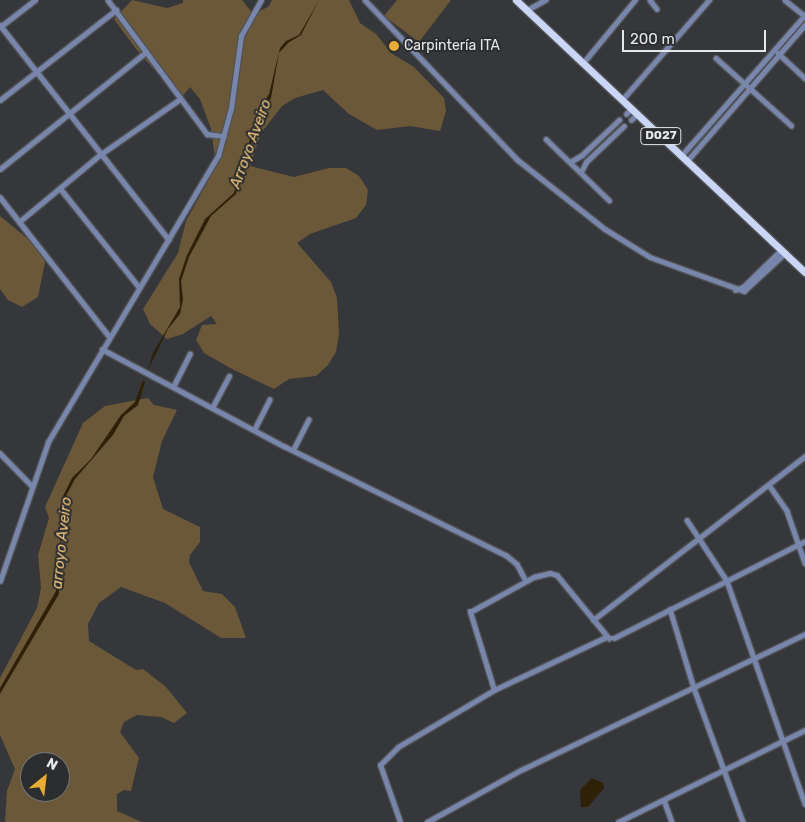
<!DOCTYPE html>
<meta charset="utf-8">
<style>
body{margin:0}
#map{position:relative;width:805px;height:822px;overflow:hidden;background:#36373a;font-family:Rubik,sans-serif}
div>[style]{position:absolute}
.green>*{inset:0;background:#6b5838}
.water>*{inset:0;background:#2e2108}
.roads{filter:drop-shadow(1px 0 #525356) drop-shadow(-1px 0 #525356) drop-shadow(0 1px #525356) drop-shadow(0 -1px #525356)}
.street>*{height:4.5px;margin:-2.25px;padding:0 2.25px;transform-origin:2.25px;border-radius:2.25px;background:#7886ac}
.primary>*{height:7px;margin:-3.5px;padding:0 3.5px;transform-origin:3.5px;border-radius:3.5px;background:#cad6f5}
.dots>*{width:14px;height:14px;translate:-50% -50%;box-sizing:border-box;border:2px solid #2c2d2f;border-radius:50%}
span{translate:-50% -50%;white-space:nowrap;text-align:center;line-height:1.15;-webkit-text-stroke:4px #2c2d2f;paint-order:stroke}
.shield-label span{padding:1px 4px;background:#2c2d2f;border:1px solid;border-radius:4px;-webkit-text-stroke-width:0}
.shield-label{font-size:12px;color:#e6e7e9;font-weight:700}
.poi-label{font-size:14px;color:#e6e7e9}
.left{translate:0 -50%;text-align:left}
.water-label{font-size:15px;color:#f1c77e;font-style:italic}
.north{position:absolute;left:20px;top:752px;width:50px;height:50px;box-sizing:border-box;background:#2c2d2f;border:1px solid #767779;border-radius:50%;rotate:29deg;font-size:14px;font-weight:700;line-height:20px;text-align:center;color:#e6e7e9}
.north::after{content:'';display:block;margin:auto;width:18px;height:22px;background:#e6ac36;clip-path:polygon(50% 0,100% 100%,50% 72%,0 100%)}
.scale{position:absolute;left:622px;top:30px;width:144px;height:22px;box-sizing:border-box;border:2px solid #e6e7e9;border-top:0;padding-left:6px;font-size:15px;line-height:18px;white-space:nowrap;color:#e6e7e9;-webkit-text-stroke:4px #2c2d2f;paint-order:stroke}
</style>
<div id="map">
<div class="green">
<i style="clip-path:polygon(132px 0,167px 8px,183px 3px,183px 0,242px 0,253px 14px,268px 7px,272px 0,349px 0,360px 23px,376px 34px,391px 53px,414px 67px,444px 98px,446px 111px,440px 131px,410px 126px,377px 130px,349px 114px,323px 90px,295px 98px,282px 106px,261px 133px,250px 166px,294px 177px,329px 168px,346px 168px,359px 176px,368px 190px,366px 205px,356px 218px,310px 234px,297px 243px,331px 282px,337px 298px,339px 334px,336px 352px,328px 365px,316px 376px,289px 379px,274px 389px,232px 369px,204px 353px,196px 340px,202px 325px,217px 324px,211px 316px,183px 334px,167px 339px,150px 324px,143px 309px,178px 253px,186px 221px,208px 181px,215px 158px,211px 129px,200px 99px,190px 87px,180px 99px,136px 49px,114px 19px)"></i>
<i style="clip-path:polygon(397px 0,451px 0,419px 42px,384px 16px)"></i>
<i style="clip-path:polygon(0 216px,39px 248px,45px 262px,38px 297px,22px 307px,8px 300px,0 289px)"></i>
<i style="clip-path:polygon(evenodd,148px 398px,154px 405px,177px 410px,162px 441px,153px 477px,163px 509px,200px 527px,200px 542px,190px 555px,189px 562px,203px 591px,222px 594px,235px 607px,246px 638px,221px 638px,165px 603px,121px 587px,99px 603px,88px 624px,89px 641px,136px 670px,143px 669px,166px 687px,187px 713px,174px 723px,161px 717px,137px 715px,124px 722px,120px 732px,139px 758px,131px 791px,124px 790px,117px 794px,117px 811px,142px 822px,5px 822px,7px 791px,15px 769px,0 735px,0 678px,37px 608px,41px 588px,38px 555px,49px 518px,45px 507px,83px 423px,105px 406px,148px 398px,30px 762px,60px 762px,60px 792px,30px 792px,30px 762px)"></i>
</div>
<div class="water">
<i style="clip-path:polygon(319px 0,301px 35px,288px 43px,279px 53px,271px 98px,259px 118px,236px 194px,211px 216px,189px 257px,181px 281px,183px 299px,180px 314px,168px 329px,147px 372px,153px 353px,180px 307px,179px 279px,187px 255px,205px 219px,234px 193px,258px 112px,269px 94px,280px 48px,286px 41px,299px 35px)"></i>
<i style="clip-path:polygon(143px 380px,145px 382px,138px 405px,124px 416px,113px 435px,75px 479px,66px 496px,64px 516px,61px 515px,63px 496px,72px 478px,91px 459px,121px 415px,135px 402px)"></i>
<i style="clip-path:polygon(62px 521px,59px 594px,0 694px,0 688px,56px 591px)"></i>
<i style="clip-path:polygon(592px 778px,603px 783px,604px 788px,588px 807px,581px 807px,580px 790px)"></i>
</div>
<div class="roads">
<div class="street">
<i style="left:108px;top:0;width:167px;rotate:53.5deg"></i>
<i style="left:207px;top:134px;width:17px;rotate:7deg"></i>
<i style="left:365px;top:0;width:221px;rotate:46.3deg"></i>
<i style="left:518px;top:160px;width:111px;rotate:38.4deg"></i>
<i style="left:605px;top:229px;width:53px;rotate:31.9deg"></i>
<i style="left:650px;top:257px;width:100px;rotate:19.9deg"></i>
<i style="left:744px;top:291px;width:56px;rotate:-42.8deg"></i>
<i style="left:650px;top:0;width:11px;rotate:52deg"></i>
<i style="left:785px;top:0;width:26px;rotate:39deg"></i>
<i style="left:527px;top:10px;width:21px;rotate:-29deg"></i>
<i style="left:0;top:25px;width:273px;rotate:51.8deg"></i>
<i style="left:0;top:27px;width:44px;rotate:-37.6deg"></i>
<i style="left:778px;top:53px;width:37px;rotate:43deg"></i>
<i style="left:716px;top:58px;width:101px;rotate:41.8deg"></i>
<i style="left:583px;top:63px;width:82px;rotate:-50.5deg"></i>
<i style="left:0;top:100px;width:147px;rotate:-37.8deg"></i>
<i style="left:622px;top:100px;width:133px;rotate:-49deg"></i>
<i style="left:626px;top:114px;width:7px;rotate:-45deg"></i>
<i style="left:631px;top:120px;width:8px;rotate:-45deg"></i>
<i style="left:546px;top:139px;width:88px;rotate:44.1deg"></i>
<i style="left:681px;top:156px;width:188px;rotate:-48.7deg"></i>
<i style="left:687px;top:161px;width:180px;rotate:-49.1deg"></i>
<i style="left:570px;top:162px;width:14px;rotate:-30deg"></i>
<i style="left:582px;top:155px;width:51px;rotate:-43.4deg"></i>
<i style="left:0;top:169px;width:187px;rotate:-38.7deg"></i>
<i style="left:581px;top:172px;width:11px;rotate:-63deg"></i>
<i style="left:586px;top:162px;width:52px;rotate:-43.5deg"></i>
<i style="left:60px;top:188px;width:127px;rotate:51.4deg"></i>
<i style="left:0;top:197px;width:177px;rotate:51.9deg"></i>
<i style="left:19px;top:222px;width:107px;rotate:-39.7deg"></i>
<i style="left:101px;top:154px;width:96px;rotate:-34.8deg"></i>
<i style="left:735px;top:290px;width:9px;rotate:-21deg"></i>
<i style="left:743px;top:287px;width:53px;rotate:-44.2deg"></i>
<i style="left:102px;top:349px;width:206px;rotate:28.1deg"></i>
<i style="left:284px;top:446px;width:247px;rotate:26.2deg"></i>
<i style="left:506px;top:555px;width:14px;rotate:39deg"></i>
<i style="left:517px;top:564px;width:19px;rotate:62deg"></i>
<i style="left:173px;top:387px;width:37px;rotate:-63deg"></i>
<i style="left:212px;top:408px;width:36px;rotate:-62deg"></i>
<i style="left:254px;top:430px;width:34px;rotate:-63deg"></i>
<i style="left:293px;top:450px;width:34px;rotate:-63deg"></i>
<i style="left:0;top:453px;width:46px;rotate:45.9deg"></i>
<i style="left:769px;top:485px;width:32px;rotate:55deg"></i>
<i style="left:787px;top:511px;width:55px;rotate:70.9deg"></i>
<i style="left:687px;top:520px;width:73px;rotate:56.7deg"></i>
<i style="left:727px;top:581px;width:236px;rotate:70.7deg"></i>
<i style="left:0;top:581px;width:147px;rotate:-70.9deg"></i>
<i style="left:48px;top:442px;width:333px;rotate:-59.3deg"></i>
<i style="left:218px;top:156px;width:50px;rotate:-74.8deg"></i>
<i style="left:231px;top:108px;width:73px;rotate:-82.1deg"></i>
<i style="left:241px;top:36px;width:41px;rotate:-60.9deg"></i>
<i style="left:670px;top:609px;width:83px;rotate:73.1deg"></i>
<i style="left:694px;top:688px;width:143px;rotate:69.9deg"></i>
<i style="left:593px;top:620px;width:268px;rotate:-37.7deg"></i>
<i style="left:494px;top:690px;width:82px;rotate:-107.1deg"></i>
<i style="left:470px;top:612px;width:73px;rotate:-28.7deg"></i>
<i style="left:534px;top:577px;width:16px;rotate:-14deg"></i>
<i style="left:550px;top:573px;width:7px;rotate:16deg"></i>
<i style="left:557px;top:575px;width:82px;rotate:50.5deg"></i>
<i style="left:664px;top:800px;width:23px;rotate:70deg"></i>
<i style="left:400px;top:822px;width:60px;rotate:-109.3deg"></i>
<i style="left:380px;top:765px;width:25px;rotate:-45deg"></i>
<i style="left:398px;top:747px;width:112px;rotate:-30.7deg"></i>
<i style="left:494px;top:690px;width:122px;rotate:-25.3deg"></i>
<i style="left:604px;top:638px;width:10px"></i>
<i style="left:614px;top:638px;width:214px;rotate:-26.9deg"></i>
<i style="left:427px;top:822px;width:107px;rotate:-29deg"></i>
<i style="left:521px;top:770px;width:315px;rotate:-25.6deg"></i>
<i style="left:618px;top:822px;width:208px;rotate:-26.2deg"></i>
</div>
<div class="primary">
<i style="left:516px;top:0;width:397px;rotate:43.3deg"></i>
</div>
</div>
<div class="dots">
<i style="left:394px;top:46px;background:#e6ac36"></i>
</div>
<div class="shield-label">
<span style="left:661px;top:136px">D027</span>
</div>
<div class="poi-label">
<span class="left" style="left:404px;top:46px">Carpintería ITA</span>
</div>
<div class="water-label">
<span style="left:251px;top:144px;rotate:-70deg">Arroyo Aveiro</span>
<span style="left:62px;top:543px;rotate:-84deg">arroyo Aveiro</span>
</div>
<div class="north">N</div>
<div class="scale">200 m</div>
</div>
